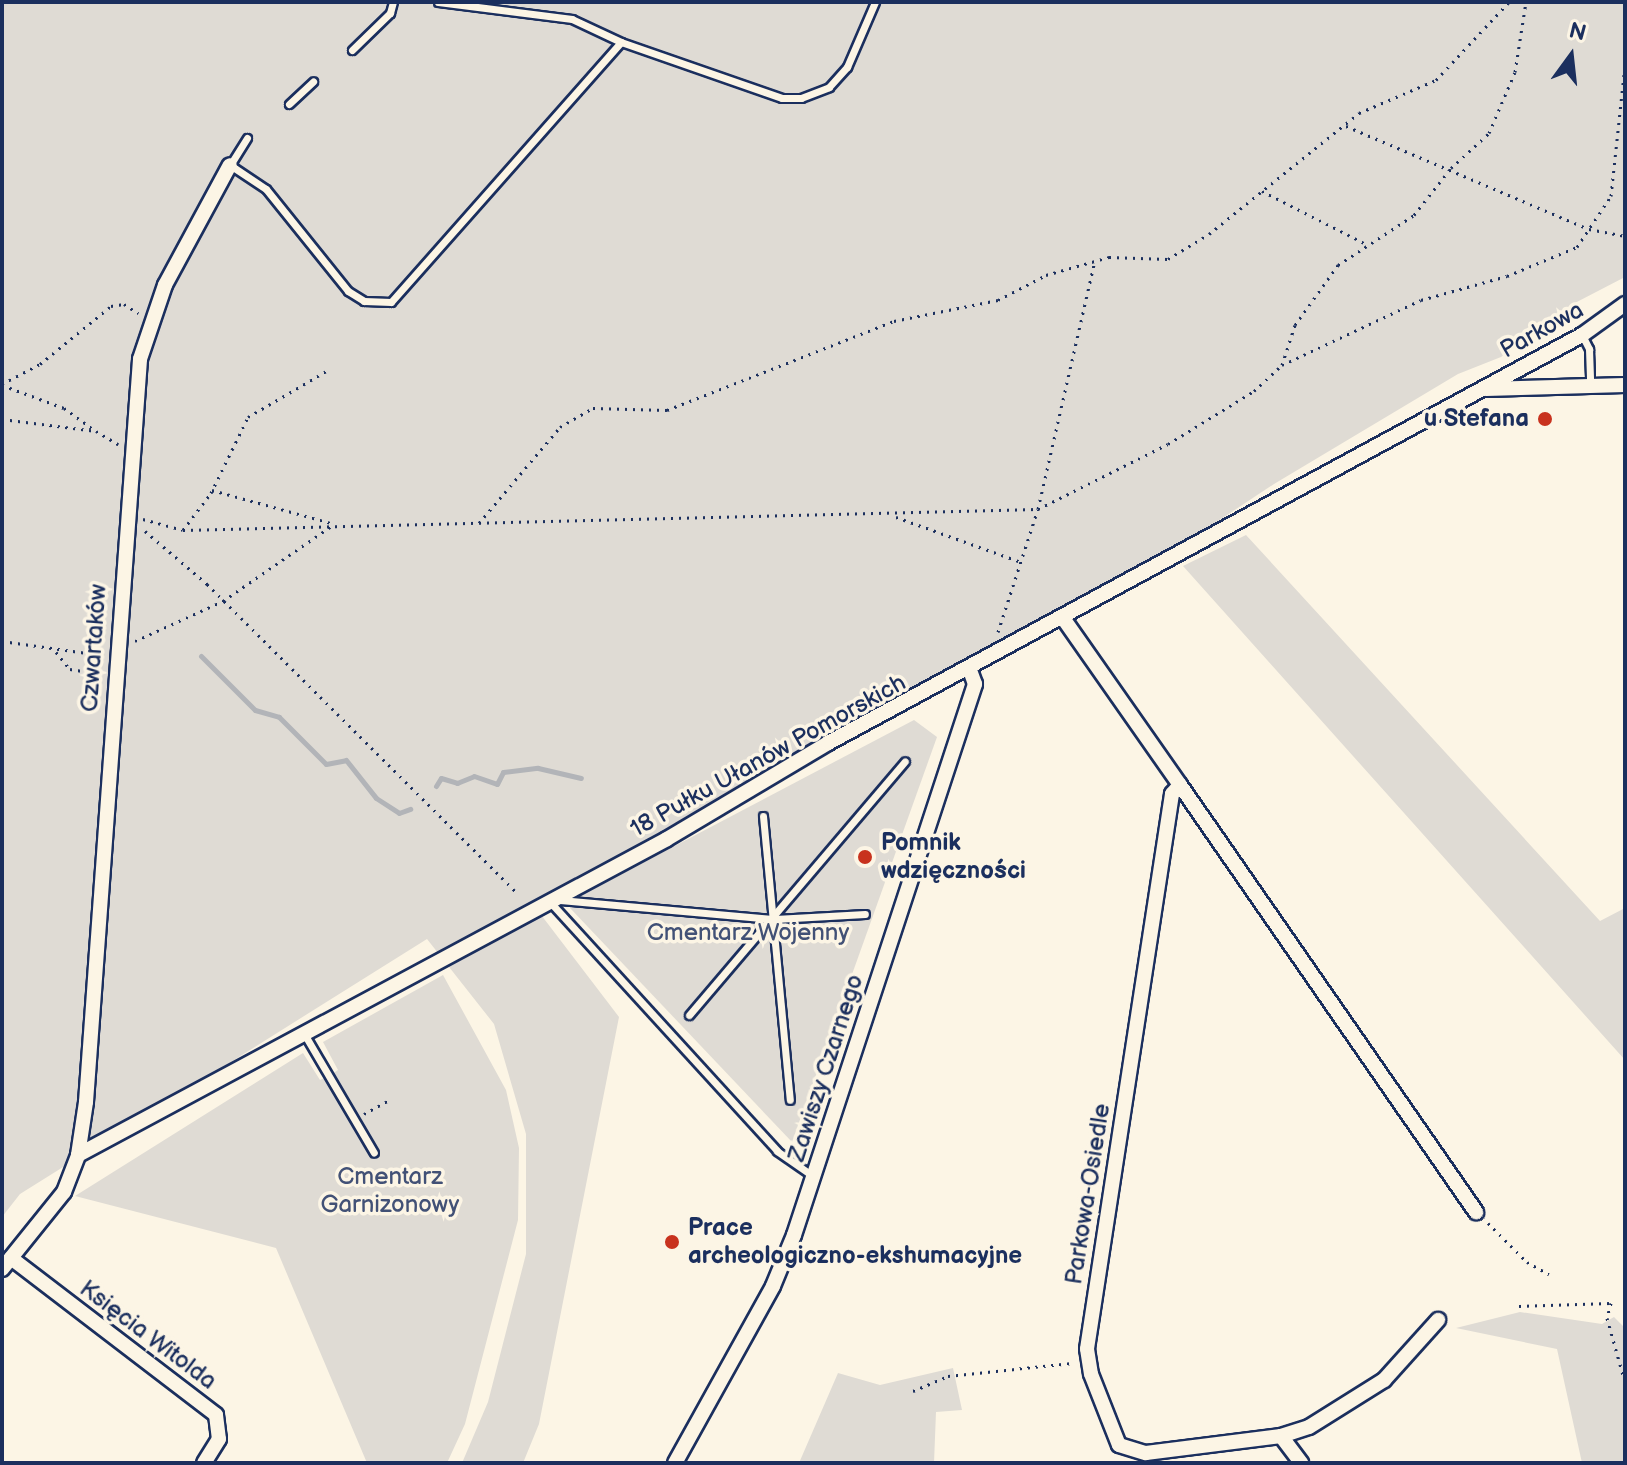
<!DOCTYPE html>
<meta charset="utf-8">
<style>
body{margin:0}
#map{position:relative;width:1627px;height:1465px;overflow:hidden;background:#fcf5e5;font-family:"Balsamiq Sans",sans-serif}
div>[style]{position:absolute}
.green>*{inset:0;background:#dfdbd4}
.stream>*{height:5px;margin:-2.5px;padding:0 2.5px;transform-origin:2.5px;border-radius:2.5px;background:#b2b4b8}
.path>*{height:3px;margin-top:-1.5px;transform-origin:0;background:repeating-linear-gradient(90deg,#1b2f5e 0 2px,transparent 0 8px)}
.roads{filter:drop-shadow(2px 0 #1b2f5e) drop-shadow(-2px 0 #1b2f5e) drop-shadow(0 2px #1b2f5e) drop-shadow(0 -2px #1b2f5e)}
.service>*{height:7px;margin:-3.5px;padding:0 3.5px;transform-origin:3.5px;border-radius:3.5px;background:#fcf5e5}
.minor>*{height:14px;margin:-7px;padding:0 7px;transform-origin:7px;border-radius:7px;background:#fcf5e5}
.dots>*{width:22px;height:22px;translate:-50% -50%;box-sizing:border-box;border:4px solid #fcf5e5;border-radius:50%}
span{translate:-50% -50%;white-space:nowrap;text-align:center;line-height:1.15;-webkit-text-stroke:7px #fcf5e5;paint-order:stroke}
.street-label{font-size:24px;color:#1b2f5e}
.poi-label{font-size:24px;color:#1b2f5e;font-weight:700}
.right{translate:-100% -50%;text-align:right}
.left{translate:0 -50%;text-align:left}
.park-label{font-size:24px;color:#425176}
.frame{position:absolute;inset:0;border:4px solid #1b2f5e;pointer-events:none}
.north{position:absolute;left:1531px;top:16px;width:80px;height:80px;-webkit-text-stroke:6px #fcf5e5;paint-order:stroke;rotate:15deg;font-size:22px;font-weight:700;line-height:32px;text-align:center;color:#1b2f5e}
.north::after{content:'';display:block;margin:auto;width:28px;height:36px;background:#1b2f5e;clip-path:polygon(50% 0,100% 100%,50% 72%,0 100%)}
</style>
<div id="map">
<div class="green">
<i style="clip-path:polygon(2px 2px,1625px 2px,1625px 277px,1571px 305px,1501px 357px,1458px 374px,1274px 484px,1171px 552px,532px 903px,619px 1017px,539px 1424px,523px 1463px,462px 1463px,488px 1402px,526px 1254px,526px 1134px,494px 1024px,427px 939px,20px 1194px,2px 1217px)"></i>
<i style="clip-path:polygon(1246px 535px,1600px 921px,1625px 908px,1625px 1060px,1183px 566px)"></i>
<i style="clip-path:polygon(914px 720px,937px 737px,792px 1142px,570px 908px,572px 900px)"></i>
<i style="clip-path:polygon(443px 975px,506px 1090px,519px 1148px,518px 1220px,465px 1424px,447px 1463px,367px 1463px,276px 1248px,75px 1196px,303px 1053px,320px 1080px,329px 1076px,338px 1070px,323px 1042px)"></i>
<i style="clip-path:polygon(1520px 1312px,1602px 1324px,1614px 1317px,1625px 1328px,1625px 1463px,1582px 1463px,1557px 1349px,1456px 1328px)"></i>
<i style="clip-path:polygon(953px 1368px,962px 1410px,936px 1412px,934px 1463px,799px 1463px,838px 1373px,880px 1385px)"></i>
</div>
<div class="stream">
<i style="left:201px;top:656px;width:76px;rotate:45deg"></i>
<i style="left:255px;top:710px;width:25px;rotate:16deg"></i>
<i style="left:279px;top:717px;width:66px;rotate:45deg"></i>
<i style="left:326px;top:764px;width:20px;rotate:-11deg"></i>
<i style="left:346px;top:760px;width:48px;rotate:51.7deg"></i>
<i style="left:376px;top:798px;width:27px;rotate:33deg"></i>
<i style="left:399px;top:813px;width:12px;rotate:-20deg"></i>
<i style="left:436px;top:786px;width:9px;rotate:-58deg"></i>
<i style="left:441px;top:778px;width:17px;rotate:17deg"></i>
<i style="left:457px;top:783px;width:18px;rotate:-22deg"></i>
<i style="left:474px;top:776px;width:24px;rotate:19deg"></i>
<i style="left:497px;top:784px;width:13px;rotate:-63deg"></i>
<i style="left:503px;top:772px;width:35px;rotate:-7deg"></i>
<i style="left:538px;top:768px;width:44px;rotate:13.1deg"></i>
</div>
<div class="path">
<i style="left:1346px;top:126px;width:264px;rotate:23deg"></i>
<i style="left:1589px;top:229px;width:37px;rotate:11deg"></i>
<i style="left:1262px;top:191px;width:119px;rotate:27deg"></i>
<i style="left:1282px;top:365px;width:153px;rotate:-25.1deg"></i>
<i style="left:1421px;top:300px;width:89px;rotate:-15.6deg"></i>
<i style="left:1507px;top:276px;width:76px;rotate:-22.5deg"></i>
<i style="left:1577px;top:247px;width:61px;rotate:-56.3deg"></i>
<i style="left:1611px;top:196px;width:132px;rotate:-83.9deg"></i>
<i style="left:2px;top:384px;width:43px;rotate:-27.8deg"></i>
<i style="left:40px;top:364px;width:92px;rotate:-39.2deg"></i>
<i style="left:111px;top:306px;width:13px;rotate:-9deg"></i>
<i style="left:124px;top:304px;width:17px;rotate:33deg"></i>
<i style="left:2px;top:385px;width:66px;rotate:20.4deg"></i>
<i style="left:64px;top:408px;width:36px;rotate:36deg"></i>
<i style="left:2px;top:419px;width:95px;rotate:7.3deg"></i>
<i style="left:96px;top:431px;width:26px;rotate:31deg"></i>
<i style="left:212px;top:490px;width:123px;rotate:15.5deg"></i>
<i style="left:896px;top:517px;width:133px;rotate:19.8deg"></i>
<i style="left:143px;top:519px;width:41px;rotate:15.4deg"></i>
<i style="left:183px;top:530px;width:855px;rotate:-1.41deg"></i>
<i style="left:1038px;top:509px;width:145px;rotate:-26.6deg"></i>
<i style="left:1168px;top:444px;width:101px;rotate:-31.6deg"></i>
<i style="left:1254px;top:391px;width:38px;rotate:-43deg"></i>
<i style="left:1282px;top:365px;width:42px;rotate:-72deg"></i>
<i style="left:1295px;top:325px;width:74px;rotate:-54.4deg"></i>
<i style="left:1338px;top:265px;width:91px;rotate:-33.3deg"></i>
<i style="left:1414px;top:215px;width:60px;rotate:-51.8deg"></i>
<i style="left:1451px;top:168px;width:52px;rotate:-42.6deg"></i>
<i style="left:1489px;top:133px;width:66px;rotate:-66.9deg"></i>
<i style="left:1515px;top:72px;width:71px;rotate:-81.1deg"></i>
<i style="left:479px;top:523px;width:126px;rotate:-49.8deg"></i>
<i style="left:560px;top:427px;width:38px;rotate:-30deg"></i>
<i style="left:593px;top:408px;width:74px;rotate:1.5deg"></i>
<i style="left:667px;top:410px;width:244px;rotate:-21.4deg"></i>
<i style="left:894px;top:321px;width:106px;rotate:-11.4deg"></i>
<i style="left:998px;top:300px;width:54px;rotate:-27.5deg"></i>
<i style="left:1046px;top:275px;width:66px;rotate:-15.9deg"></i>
<i style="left:1109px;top:257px;width:59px;rotate:1.9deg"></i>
<i style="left:1168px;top:259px;width:48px;rotate:-31.4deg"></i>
<i style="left:1209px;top:234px;width:193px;rotate:-38.9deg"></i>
<i style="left:1359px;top:113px;width:84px;rotate:-23.2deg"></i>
<i style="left:1436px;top:80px;width:107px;rotate:-46.9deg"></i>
<i style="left:183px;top:530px;width:46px;rotate:-52.9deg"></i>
<i style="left:211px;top:493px;width:85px;rotate:-64deg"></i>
<i style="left:248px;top:417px;width:93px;rotate:-30.4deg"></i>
<i style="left:145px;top:531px;width:82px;rotate:40.5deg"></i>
<i style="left:207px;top:584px;width:436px;rotate:44.9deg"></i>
<i style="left:998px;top:632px;width:129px;rotate:-72deg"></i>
<i style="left:1038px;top:509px;width:254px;rotate:-77.1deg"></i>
<i style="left:2px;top:641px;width:100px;rotate:8deg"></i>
<i style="left:135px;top:641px;width:97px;rotate:-24.4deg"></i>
<i style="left:223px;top:601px;width:135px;rotate:-34.7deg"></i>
<i style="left:56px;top:652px;width:22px;rotate:51deg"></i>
<i style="left:70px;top:669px;width:30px;rotate:9deg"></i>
<i style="left:364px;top:1114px;width:29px;rotate:-29deg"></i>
<i style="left:1488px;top:1223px;width:55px;rotate:45deg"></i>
<i style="left:1527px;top:1262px;width:25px;rotate:29deg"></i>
<i style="left:1519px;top:1306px;width:92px;rotate:-1.9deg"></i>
<i style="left:1611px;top:1303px;width:16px;rotate:105deg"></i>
<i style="left:1607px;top:1318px;width:59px;rotate:74.3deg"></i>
<i style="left:1625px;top:1372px;width:35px;rotate:90deg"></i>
<i style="left:913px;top:1391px;width:38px;rotate:-23deg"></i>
<i style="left:948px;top:1376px;width:125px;rotate:-6deg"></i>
</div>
<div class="roads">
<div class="service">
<i style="left:621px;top:42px;width:170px;rotate:19.2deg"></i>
<i style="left:782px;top:98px;width:19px"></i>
<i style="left:801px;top:98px;width:30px;rotate:-21deg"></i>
<i style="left:829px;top:87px;width:27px;rotate:-48deg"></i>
<i style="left:847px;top:67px;width:71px;rotate:-66.7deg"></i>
<i style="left:352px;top:50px;width:53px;rotate:-44.2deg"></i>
<i style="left:390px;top:13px;width:11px;rotate:-75deg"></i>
<i style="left:289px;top:104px;width:33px;rotate:-43deg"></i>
<i style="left:247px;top:138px;width:32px;rotate:122deg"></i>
<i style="left:230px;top:165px;width:43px;rotate:33.7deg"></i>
<i style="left:266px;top:189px;width:131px;rotate:51.2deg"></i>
<i style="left:348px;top:291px;width:19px;rotate:32deg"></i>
<i style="left:364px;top:301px;width:27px;rotate:2deg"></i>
<i style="left:391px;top:302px;width:347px;rotate:-48.5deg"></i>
<i style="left:621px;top:42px;width:54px;rotate:-154.9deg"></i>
<i style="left:572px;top:19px;width:135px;rotate:-172.8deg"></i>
<i style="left:1582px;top:335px;width:16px;rotate:63deg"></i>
<i style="left:1589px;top:349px;width:34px;rotate:88deg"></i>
<i style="left:763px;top:816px;width:285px;rotate:84.6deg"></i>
<i style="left:560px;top:900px;width:216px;rotate:5.1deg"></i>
<i style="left:775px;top:919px;width:90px;rotate:-3.2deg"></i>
<i style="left:550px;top:902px;width:337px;rotate:47.6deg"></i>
<i style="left:777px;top:1151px;width:44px;rotate:34.8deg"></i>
<i style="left:689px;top:1015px;width:333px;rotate:-49.6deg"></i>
<i style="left:306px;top:1037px;width:134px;rotate:59.6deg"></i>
</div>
<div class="minor">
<i style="left:1486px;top:389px;width:139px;rotate:-1.6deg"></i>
<i style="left:1063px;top:618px;width:204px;rotate:55deg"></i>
<i style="left:1180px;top:785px;width:12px;rotate:132deg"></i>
<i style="left:1172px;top:794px;width:561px;rotate:98.71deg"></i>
<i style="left:1087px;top:1349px;width:25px;rotate:81deg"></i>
<i style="left:1091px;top:1374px;width:76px;rotate:68.5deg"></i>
<i style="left:1119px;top:1445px;width:28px;rotate:17deg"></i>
<i style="left:1146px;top:1453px;width:136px;rotate:-7.2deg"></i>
<i style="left:1281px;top:1436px;width:29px;rotate:-18deg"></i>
<i style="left:1309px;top:1427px;width:89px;rotate:-32.1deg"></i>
<i style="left:1384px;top:1380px;width:81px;rotate:-48deg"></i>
<i style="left:1180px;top:785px;width:520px;rotate:55.27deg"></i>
<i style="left:78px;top:1155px;width:668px;rotate:-28.21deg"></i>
<i style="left:667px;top:839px;width:187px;rotate:-30.8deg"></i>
<i style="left:828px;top:743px;width:857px;rotate:-28.42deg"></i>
<i style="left:1582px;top:335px;width:53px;rotate:-35.8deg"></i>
<i style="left:11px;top:1258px;width:258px;rotate:37.4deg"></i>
<i style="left:216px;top:1415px;width:24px;rotate:83deg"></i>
<i style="left:219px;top:1439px;width:28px;rotate:122deg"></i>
<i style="left:2px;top:1269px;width:99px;rotate:-51.2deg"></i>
<i style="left:64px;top:1192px;width:40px;rotate:-69deg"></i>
<i style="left:78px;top:1155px;width:54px;rotate:-81.4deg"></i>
<i style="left:86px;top:1102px;width:745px;rotate:-85.84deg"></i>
<i style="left:140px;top:359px;width:78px;rotate:-71.3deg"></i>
<i style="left:165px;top:285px;width:136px;rotate:-61.6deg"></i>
<i style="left:1281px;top:1436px;width:34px;rotate:53deg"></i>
<i style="left:675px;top:1463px;width:202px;rotate:-61deg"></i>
<i style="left:773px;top:1286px;width:55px;rotate:-67.6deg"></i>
<i style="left:794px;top:1235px;width:580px;rotate:-71.81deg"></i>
<i style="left:975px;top:684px;width:15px;rotate:-110deg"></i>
</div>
</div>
<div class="dots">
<i style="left:1545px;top:419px;background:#c8321e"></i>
<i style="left:865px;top:857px;background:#c8321e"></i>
<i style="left:672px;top:1242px;background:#c8321e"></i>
</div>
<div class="street-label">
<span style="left:1542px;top:330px;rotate:-29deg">Parkowa</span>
<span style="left:94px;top:648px;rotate:-86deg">Czwartaków</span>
<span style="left:768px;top:756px;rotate:-29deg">18 Pułku Ułanów Pomorskich</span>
<span style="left:826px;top:1068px;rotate:-72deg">Zawiszy Czarnego</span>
<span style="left:1088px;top:1194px;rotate:-81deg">Parkowa-Osiedle</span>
<span style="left:148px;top:1335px;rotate:37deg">Księcia Witolda</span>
</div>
<div class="poi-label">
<span class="right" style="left:1529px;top:419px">u Stefana</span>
<span class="left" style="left:881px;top:857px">Pomnik<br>wdzięczności</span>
<span class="left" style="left:688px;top:1242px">Prace<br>archeologiczno-ekshumacyjne</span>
</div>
<div class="park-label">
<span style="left:748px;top:933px">Cmentarz Wojenny</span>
<span style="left:390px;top:1191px">Cmentarz<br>Garnizonowy</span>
</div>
<div class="frame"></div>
<div class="north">N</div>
</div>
